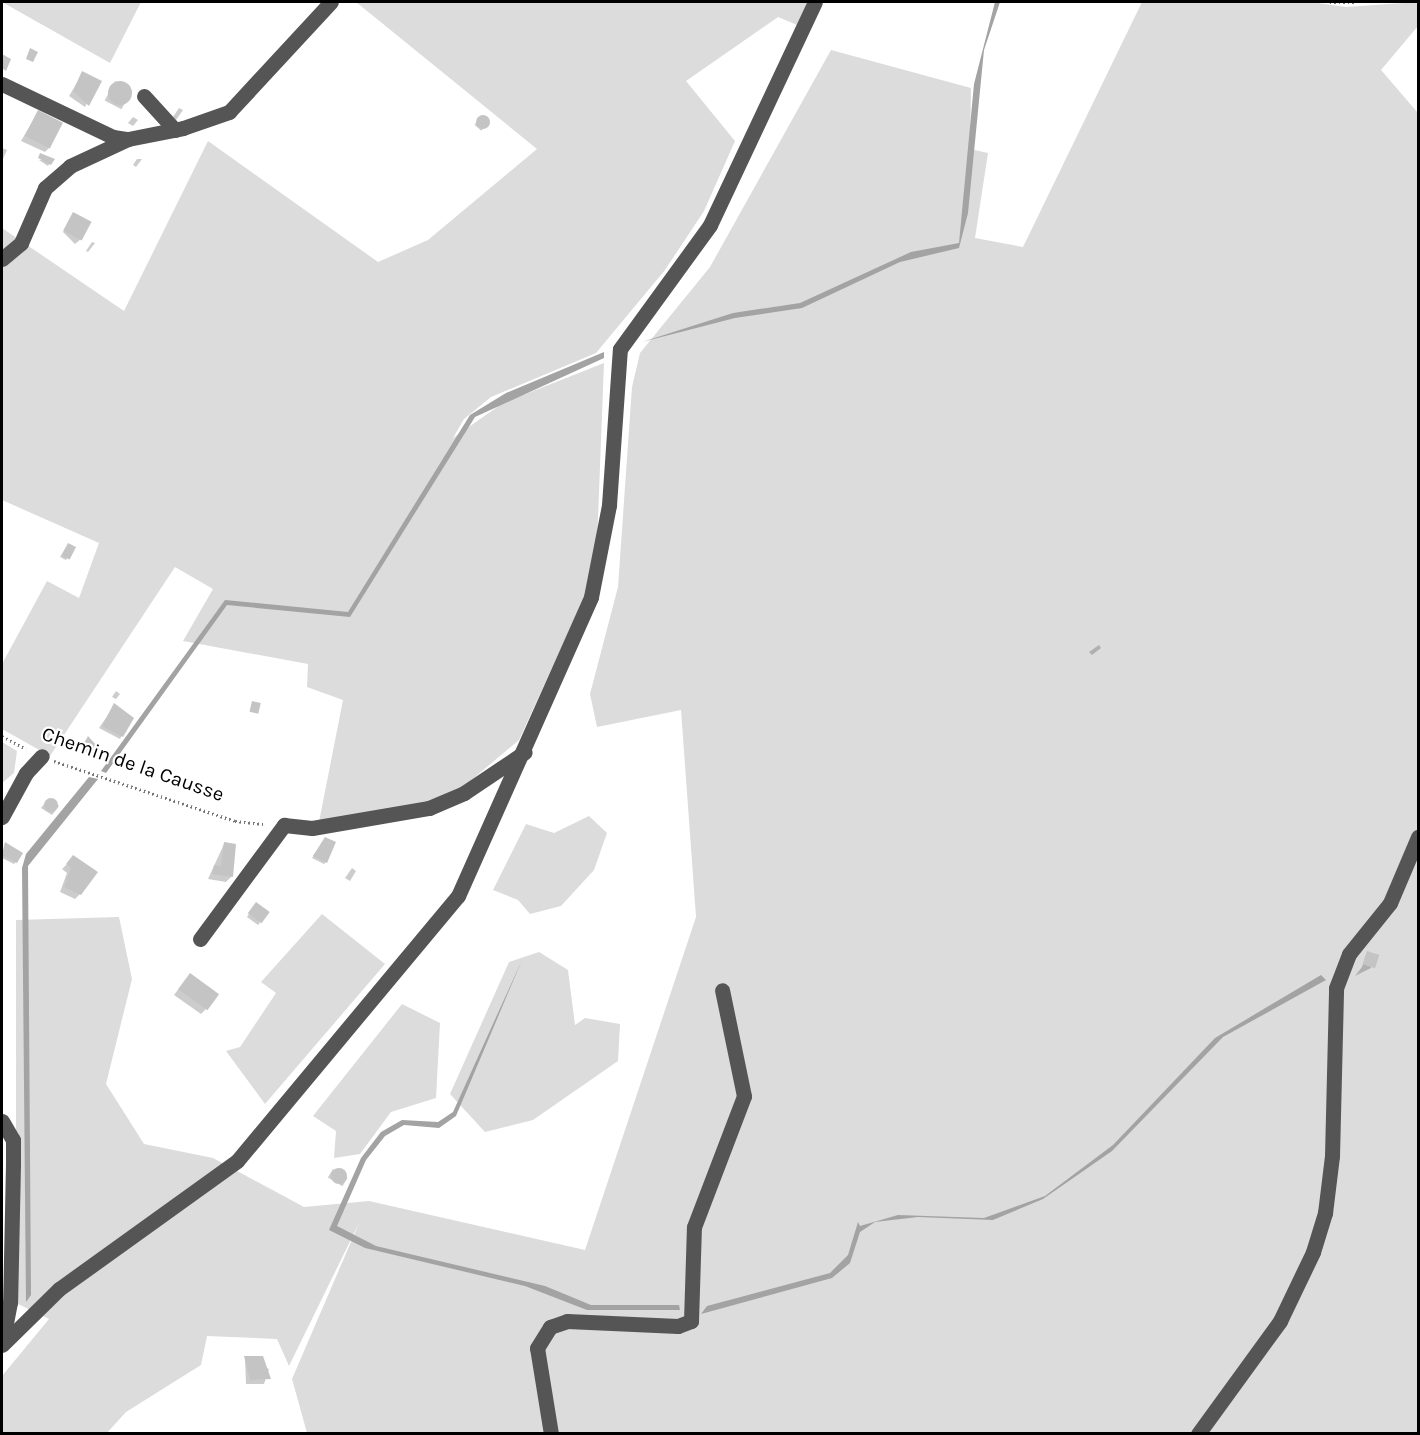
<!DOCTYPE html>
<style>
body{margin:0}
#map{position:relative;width:1420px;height:1435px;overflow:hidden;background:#fff;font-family:Karla,sans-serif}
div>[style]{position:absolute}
.green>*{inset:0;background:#dcdcdc}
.water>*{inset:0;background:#a3a3a3}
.shadow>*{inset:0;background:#0003;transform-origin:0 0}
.building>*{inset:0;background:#c4c4c4;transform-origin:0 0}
.round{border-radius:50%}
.path>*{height:3px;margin-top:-1.5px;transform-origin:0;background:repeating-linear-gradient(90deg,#777 0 1.5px,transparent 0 4.5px)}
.minor>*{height:15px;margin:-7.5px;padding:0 7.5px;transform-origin:7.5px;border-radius:7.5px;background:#555}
span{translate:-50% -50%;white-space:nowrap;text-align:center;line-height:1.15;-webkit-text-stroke:4.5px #fff;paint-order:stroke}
.street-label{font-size:20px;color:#000}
.frame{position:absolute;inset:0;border:3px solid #000;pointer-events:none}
</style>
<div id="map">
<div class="green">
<i style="clip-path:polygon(2px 2px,141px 2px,110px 63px)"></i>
<i style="clip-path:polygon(356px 2px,808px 2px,797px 25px,778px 17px,686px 81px,735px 141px,704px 211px,665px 270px,596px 353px,491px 397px,464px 419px,453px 438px,503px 403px,604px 363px,597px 544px,587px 591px,519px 740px,463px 787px,417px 806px,319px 822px,343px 700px,307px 687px,308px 664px,183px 641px,213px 589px,175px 567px,50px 756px,2px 729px,2px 664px,47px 581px,79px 598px,99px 543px,2px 500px,2px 228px,124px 311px,208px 141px,378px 262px,428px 240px,537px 149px)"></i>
<i style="clip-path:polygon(1142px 2px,1311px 2px,1346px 7px,1418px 2px,1418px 26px,1381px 70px,1418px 113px,1418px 1433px,307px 1433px,292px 1379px,360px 1221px,289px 1366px,277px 1339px,207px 1336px,201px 1365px,126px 1412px,106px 1434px,2px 1433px,2px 1376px,49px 1319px,16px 1303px,16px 920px,119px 917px,132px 979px,106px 1084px,144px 1144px,213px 1158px,304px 1207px,369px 1201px,585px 1250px,696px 917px,681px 710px,597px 727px,590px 694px,618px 587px,632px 387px,640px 353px,710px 267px,831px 50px,971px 88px,970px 149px,988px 153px,975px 238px,1023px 247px)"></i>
<i style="clip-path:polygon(2px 742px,17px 751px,14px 773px,2px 783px)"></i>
<i style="clip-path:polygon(589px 816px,607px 833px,594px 870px,561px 906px,530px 914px,518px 900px,493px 890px,526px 824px,554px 833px)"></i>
<i style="clip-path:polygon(322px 914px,385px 964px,265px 1104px,226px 1051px,240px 1047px,276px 993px,261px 982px)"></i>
<i style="clip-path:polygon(539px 952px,568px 970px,575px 1025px,585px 1018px,620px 1024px,618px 1061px,533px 1120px,485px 1132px,450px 1094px,509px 962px)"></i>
<i style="clip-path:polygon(402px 1004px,440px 1023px,436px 1098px,391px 1112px,360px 1154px,334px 1158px,336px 1131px,313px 1116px)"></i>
</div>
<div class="water">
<i style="clip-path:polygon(995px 2px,1000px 2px,984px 50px,968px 213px,959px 248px,900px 262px,802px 308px,735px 318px,642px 342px,733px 313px,800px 303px,911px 252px,959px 243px,974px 84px)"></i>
<i style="clip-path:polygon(604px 352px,604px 358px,475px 417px,350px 617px,227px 605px,106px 773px,101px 771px,225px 600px,348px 612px,470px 415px,506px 393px)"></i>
<i style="clip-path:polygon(89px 777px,98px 779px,28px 866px,31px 1295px,26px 1302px,22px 868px,26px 854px)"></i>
<i style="clip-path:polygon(522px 960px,456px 1116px,439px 1128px,404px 1125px,385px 1136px,366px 1160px,337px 1226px,376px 1246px,545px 1286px,591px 1305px,679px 1305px,680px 1310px,587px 1310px,525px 1286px,365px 1248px,329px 1230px,361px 1158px,381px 1132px,402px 1120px,438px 1122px,453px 1112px)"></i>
<i style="clip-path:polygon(1321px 975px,1326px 980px,1223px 1037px,1112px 1151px,1043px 1199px,993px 1220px,918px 1217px,875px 1222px,860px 1232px,850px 1263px,832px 1278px,701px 1314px,707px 1306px,830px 1273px,848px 1255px,858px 1222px,860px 1226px,898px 1215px,984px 1218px,1045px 1196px,1113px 1145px,1215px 1038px)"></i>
</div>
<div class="shadow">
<i style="clip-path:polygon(83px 73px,99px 81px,85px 107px,69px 96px)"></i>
<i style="left:115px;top:81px;width:19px;height:22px;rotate:28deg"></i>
<i style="clip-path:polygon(179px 108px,183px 110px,176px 120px,173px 117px)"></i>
<i style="clip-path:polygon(38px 112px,50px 147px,45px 152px,21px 141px)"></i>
<i style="left:483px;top:115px;width:9px;height:13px;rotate:41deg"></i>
<i style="clip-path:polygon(133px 117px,138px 120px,133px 126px,128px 123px)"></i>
<i style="clip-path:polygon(2px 148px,7px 150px,2px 161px)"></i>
<i style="clip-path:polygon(137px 159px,142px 159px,136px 167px,133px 165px)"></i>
<i style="clip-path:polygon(39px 160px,52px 160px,48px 166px)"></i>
<i style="clip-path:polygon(74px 214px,81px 239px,75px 244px,63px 232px)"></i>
<i style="clip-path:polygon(92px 242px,95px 243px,88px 252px,86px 251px)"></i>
<i style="clip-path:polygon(66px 547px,74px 548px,66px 560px,60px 557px)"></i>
<i style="clip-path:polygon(1099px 645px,1101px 648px,1092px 655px,1089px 652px)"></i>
<i style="clip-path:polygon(116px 691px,120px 694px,116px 699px,112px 697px)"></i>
<i style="clip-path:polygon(115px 705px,132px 718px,120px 739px,99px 728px)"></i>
<i style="clip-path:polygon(86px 740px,91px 752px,89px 754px,81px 749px)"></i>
<i style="clip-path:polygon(48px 799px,59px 806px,52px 815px,41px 808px)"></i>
<i style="clip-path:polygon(323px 841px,326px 862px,324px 864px,312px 858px)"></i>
<i style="clip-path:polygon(5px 844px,16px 862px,14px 864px,2px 858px)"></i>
<i style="clip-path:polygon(224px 844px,234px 845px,231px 877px,226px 882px,208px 879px)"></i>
<i style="clip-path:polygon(74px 857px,80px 894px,75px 899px,60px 892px,67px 873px,62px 869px)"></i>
<i style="clip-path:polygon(352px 868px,356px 871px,350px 881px,345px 878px)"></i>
<i style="clip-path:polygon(254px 906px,260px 923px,258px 925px,247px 917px)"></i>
<i style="clip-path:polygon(1367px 952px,1371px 968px,1355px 976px,1362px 967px)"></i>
<i style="clip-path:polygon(185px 980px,206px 1009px,201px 1014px,174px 995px)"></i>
<i style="left:333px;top:1169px;width:17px;height:10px;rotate:31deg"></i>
<i style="clip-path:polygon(245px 1358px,269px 1369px,264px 1384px,246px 1384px)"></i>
</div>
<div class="building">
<i style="clip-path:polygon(30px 48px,38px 52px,33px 62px,26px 59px)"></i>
<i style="clip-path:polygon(2px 54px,11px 59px,6px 71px,2px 68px)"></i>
<i style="clip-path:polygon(82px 71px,102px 81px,89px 106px,73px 91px)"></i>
<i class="round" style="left:108px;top:81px;width:24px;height:24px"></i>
<i style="left:38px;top:110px;width:28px;height:29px;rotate:27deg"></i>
<i class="round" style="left:476px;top:115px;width:14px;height:14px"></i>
<i style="clip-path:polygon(40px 153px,55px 159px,51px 165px,38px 158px)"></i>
<i style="left:73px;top:212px;width:21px;height:21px;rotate:28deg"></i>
<i style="left:68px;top:543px;width:9px;height:14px;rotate:27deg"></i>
<i style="left:252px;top:701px;width:9px;height:11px;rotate:13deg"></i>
<i style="clip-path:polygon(114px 703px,134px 718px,123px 737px,102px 726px)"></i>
<i style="clip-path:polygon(88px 736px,97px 746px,92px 753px,82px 747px)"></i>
<i class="round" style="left:44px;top:798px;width:14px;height:14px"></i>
<i style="clip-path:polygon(325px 837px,336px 842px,327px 863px,313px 856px)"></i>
<i style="clip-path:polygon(5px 842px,23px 853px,17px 863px,2px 855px)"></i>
<i style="clip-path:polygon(224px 842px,236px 844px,233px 877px,212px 874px,214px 865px,221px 866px)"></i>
<i style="clip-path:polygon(73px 855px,98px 872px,81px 895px,64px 887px,71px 868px,66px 864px)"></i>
<i style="left:256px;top:902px;width:17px;height:14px;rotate:36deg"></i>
<i style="left:1367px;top:951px;width:13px;height:14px;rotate:18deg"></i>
<i style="left:190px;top:973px;width:36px;height:20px;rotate:36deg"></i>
<i class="round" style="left:331px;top:1168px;width:16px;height:16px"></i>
<i style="clip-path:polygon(244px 1356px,263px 1356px,271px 1379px,250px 1380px)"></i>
</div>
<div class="path">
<i style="left:1330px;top:2px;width:24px"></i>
<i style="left:2px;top:736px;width:27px;rotate:28deg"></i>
<i style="left:54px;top:761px;width:191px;rotate:18.3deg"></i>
<i style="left:235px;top:821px;width:31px;rotate:6deg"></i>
</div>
<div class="minor">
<i style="left:2px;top:84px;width:123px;rotate:25.5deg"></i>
<i style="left:113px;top:137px;width:15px;rotate:8deg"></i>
<i style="left:128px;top:139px;width:56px;rotate:-11.3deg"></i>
<i style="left:183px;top:128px;width:49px;rotate:-19.2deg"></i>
<i style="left:229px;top:112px;width:150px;rotate:-47.2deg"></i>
<i style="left:144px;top:96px;width:46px;rotate:47.6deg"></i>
<i style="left:2px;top:259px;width:25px;rotate:-40deg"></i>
<i style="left:21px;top:243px;width:60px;rotate:-66.4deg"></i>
<i style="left:45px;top:188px;width:33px;rotate:-41deg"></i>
<i style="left:70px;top:166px;width:64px;rotate:-25deg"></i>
<i style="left:2px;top:817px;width:50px;rotate:-61.4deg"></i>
<i style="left:26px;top:773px;width:23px;rotate:-47deg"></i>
<i style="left:200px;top:939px;width:142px;rotate:-53.6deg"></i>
<i style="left:284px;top:825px;width:28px;rotate:6deg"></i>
<i style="left:312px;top:828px;width:119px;rotate:-9.7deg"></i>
<i style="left:429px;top:808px;width:38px;rotate:-23deg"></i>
<i style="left:464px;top:793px;width:73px;rotate:-33.9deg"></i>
<i style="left:2px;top:1121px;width:22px;rotate:60deg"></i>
<i style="left:13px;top:1140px;width:24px;rotate:90deg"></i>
<i style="left:13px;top:1164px;width:138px;rotate:91.2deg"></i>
<i style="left:10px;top:1302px;width:43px;rotate:100.8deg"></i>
<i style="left:2px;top:1345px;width:80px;rotate:-44.5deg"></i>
<i style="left:59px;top:1289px;width:219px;rotate:-35.7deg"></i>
<i style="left:237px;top:1161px;width:345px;rotate:-50.2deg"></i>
<i style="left:458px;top:896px;width:327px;rotate:-66deg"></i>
<i style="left:591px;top:597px;width:94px;rotate:-78.9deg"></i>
<i style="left:609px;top:505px;width:156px;rotate:-86deg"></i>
<i style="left:620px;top:349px;width:153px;rotate:-54deg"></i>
<i style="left:710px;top:225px;width:246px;rotate:-64.8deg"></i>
<i style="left:551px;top:1434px;width:87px;rotate:-99.2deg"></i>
<i style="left:537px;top:1348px;width:25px;rotate:-58deg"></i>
<i style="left:550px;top:1327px;width:18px;rotate:-19deg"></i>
<i style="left:567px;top:1321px;width:111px;rotate:2.6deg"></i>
<i style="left:678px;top:1326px;width:14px;rotate:-21deg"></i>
<i style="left:691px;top:1321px;width:94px;rotate:-88.2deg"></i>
<i style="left:694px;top:1227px;width:140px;rotate:-69.1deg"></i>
<i style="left:744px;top:1096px;width:108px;rotate:-101.7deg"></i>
<i style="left:1198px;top:1434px;width:140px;rotate:-54deg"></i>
<i style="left:1280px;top:1321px;width:76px;rotate:-64.4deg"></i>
<i style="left:1313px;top:1252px;width:41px;rotate:-72.9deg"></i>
<i style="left:1325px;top:1213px;width:57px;rotate:-83deg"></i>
<i style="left:1332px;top:1156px;width:168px;rotate:-88.6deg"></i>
<i style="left:1336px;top:988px;width:36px;rotate:-69deg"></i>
<i style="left:1349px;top:954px;width:65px;rotate:-51.2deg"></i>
<i style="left:1390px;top:903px;width:72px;rotate:-67deg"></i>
</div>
<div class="street-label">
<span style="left:133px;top:764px;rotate:19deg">Chemin de la Causse</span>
</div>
<div class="frame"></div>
</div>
